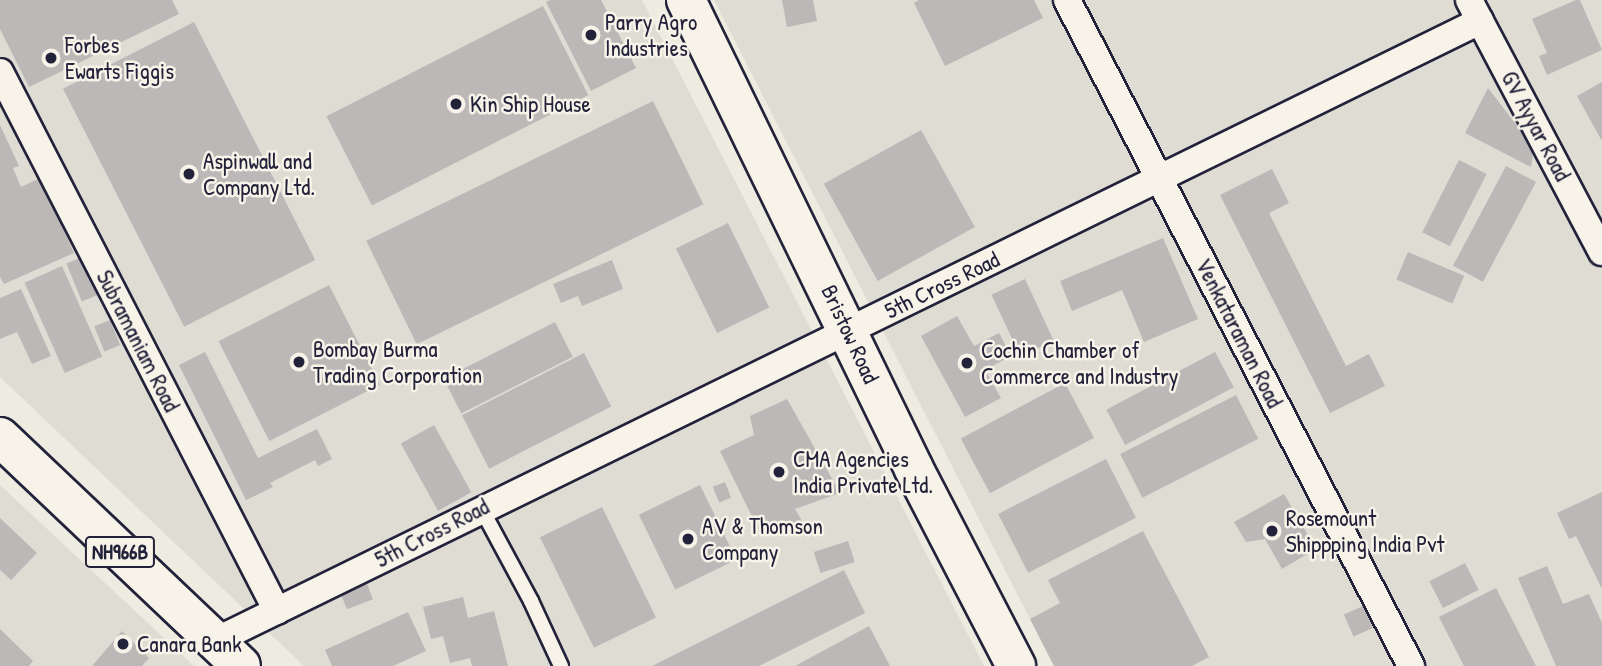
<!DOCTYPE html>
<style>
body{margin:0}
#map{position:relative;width:1602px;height:666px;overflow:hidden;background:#eeebe1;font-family:"Patrick Hand",sans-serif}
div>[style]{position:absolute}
.built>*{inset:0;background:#dfdcd4}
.building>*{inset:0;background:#bbb8b7;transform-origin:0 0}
.roads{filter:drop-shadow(2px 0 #22223b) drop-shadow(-2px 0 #22223b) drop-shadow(0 2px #22223b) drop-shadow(0 -2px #22223b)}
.lane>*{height:14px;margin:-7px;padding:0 7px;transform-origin:7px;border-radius:7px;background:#f7f3e8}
.street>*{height:26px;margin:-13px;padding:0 13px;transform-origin:13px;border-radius:13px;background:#f7f3e8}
.secondary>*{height:38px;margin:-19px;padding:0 19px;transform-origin:19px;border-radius:19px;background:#f7f3e8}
.highway>*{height:38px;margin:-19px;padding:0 19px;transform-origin:19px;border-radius:19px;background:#f7f3e8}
.dots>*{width:19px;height:19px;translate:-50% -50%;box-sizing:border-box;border:4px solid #f7f3e8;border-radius:50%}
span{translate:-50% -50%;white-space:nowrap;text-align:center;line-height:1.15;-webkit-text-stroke:5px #f7f3e8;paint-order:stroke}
.shield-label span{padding:2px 5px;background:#f7f3e8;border:2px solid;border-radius:5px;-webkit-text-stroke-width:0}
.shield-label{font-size:21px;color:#22223b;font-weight:700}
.poi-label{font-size:23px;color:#22223b}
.left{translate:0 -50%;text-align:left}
.street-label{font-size:23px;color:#22223b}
</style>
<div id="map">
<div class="built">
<i style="clip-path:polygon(0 0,642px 0,984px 666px,304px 666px,0 377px)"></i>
<i style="clip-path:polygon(714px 0,1602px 0,1602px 666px,1054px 666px)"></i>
<i style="clip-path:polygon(0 485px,194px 666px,0 666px)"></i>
</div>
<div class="building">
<i style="clip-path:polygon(0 0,172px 0,179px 14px,29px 87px,0 29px)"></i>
<i style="clip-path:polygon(550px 0,601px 0,636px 68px,591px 91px,546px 2px)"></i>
<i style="clip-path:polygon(782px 0,813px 0,817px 21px,787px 27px)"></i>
<i style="clip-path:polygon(919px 0,1034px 0,1043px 18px,945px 66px,914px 3px)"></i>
<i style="clip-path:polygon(1576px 0,1580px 0,1602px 50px,1547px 75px,1539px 56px,1547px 53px,1532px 19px)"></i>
<i style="left:543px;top:6px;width:100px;height:243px;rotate:63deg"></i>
<i style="left:194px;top:22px;width:267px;height:147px;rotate:63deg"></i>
<i style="clip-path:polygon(1602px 82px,1602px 141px,1577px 96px)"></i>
<i style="clip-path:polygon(1488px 88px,1534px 148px,1531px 167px,1465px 133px)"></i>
<i style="left:653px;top:101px;width:115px;height:319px;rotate:64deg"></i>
<i style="clip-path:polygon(0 125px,19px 166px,13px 168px,21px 187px,40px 178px,74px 253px,4px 284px,0 277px)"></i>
<i style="left:921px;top:130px;width:111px;height:111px;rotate:61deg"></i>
<i style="left:1459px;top:160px;width:31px;height:81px;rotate:27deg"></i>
<i style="left:1506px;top:166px;width:34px;height:113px;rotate:28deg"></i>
<i style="clip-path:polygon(1272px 169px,1289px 203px,1269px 213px,1346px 366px,1369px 354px,1385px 386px,1330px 413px,1220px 195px)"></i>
<i style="left:728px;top:223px;width:94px;height:58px;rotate:64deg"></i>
<i style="clip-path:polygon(1163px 238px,1198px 319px,1144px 342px,1122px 290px,1072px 311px,1060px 281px)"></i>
<i style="left:1408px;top:252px;width:61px;height:30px;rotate:23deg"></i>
<i style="left:85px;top:256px;width:41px;height:20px;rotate:68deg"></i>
<i style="clip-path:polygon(612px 260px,623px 289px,582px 306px,578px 296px,561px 303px,553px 284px)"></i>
<i style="left:62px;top:266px;width:99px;height:41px;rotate:66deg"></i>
<i style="left:1025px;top:279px;width:68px;height:37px;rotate:65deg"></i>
<i style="left:329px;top:285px;width:112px;height:124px;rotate:63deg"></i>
<i style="clip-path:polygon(21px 289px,51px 356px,32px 364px,17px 332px,0 339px,0 298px)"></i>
<i style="clip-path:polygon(957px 316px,974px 346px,999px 333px,1011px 356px,985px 370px,1001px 398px,965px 417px,921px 336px)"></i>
<i style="left:110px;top:320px;width:27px;height:17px;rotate:68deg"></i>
<i style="left:555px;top:322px;width:39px;height:125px;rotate:63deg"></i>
<i style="clip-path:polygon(205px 352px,258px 458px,317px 429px,332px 459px,318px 466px,315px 460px,270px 483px,273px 487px,246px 500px,179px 365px)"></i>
<i style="left:1215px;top:352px;width:40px;height:123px;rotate:62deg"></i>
<i style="left:584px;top:353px;width:60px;height:137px;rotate:63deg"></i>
<i style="left:1065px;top:383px;width:62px;height:118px;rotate:62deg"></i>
<i style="left:1236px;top:395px;width:49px;height:130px;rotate:63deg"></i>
<i style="clip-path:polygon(787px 399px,840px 493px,795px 509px,802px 521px,761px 535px,720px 451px,754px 435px,750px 416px)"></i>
<i style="left:434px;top:425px;width:77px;height:38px;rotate:61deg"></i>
<i style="left:1106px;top:459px;width:66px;height:121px;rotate:63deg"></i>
<i style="left:725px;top:482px;width:17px;height:13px;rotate:69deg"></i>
<i style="left:700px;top:485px;width:83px;height:68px;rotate:64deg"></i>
<i style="clip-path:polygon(1602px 492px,1602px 589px,1576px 536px,1569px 539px,1557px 513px)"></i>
<i style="clip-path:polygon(1284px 494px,1316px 549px,1282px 569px,1265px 539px,1246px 542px,1234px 522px)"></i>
<i style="left:602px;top:507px;width:123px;height:69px;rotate:64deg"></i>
<i style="clip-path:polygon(0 518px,37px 553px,11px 580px,0 570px)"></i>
<i style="clip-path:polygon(1143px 531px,1209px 657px,1192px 666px,1054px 666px,1030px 619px,1060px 603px,1048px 580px)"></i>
<i style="left:848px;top:541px;width:22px;height:36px;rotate:72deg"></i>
<i style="left:1465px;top:563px;width:30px;height:40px;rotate:63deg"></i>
<i style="clip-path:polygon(1547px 566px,1563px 604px,1589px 594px,1602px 623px,1602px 666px,1556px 666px,1518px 578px)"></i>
<i style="clip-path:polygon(844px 570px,865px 613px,759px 666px,652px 666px)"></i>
<i style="left:364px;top:576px;width:25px;height:28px;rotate:69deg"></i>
<i style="clip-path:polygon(1496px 588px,1536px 666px,1464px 666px,1439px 617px)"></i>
<i style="clip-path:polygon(463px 597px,468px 618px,494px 611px,508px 666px,472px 666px,470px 658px,450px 663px,443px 636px,431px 639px,423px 607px)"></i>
<i style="left:1363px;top:606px;width:24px;height:21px;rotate:66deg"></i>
<i style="clip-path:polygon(408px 612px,426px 651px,393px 666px,332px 666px,325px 650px)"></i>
<i style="clip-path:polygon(869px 626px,890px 666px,795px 666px)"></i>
<i style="clip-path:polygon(0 629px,33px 661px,29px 666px,0 666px)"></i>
<i style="clip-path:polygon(122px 631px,149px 658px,142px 666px,92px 666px)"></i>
</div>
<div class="roads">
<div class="lane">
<i style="left:481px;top:508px;width:106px;rotate:61.7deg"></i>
<i style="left:531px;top:601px;width:72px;rotate:65.2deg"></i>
</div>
<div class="street">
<i style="left:1067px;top:0;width:750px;rotate:62.68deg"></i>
<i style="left:1469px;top:0;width:285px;rotate:62.2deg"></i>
<i style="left:0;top:72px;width:606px;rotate:62.8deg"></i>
<i style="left:215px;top:641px;width:1409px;rotate:-26.11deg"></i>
</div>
<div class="secondary">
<i style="left:686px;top:0;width:521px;rotate:64.07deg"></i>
<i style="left:914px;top:469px;width:222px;rotate:62.6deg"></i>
</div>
<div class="highway">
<i style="left:0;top:437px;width:332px;rotate:43.5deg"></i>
</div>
</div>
<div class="dots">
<i style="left:591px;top:35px;background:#22223b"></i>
<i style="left:51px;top:58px;background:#22223b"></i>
<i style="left:456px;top:104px;background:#22223b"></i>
<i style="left:189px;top:174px;background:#22223b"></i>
<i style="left:299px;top:362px;background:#22223b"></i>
<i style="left:967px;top:363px;background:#22223b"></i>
<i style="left:779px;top:472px;background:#22223b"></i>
<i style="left:1272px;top:531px;background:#22223b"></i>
<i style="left:688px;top:539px;background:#22223b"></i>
<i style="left:123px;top:644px;background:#22223b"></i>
</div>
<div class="shield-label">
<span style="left:120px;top:552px">NH966B</span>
</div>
<div class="poi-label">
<span class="left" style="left:605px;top:35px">Parry Agro<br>Industries</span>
<span class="left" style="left:65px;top:58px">Forbes<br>Ewarts Figgis</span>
<span class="left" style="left:470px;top:104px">Kin Ship House</span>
<span class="left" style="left:203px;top:174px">Aspinwall and<br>Company Ltd.</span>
<span class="left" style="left:313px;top:362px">Bombay Burma<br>Trading Corporation</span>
<span class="left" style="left:981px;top:363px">Cochin Chamber of<br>Commerce and Industry</span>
<span class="left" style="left:793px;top:472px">CMA Agencies<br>India Private Ltd.</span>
<span class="left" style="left:1286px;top:531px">Rosemount<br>Shippping India Pvt</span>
<span class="left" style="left:702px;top:539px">AV &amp; Thomson<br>Company</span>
<span class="left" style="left:137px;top:644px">Canara Bank</span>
</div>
<div class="street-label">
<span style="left:1536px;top:126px;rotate:62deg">GV Ayyar Road</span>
<span style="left:942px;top:285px;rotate:-26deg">5th Cross Road</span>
<span style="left:1239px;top:333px;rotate:63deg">Venkataraman Road</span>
<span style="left:850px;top:334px;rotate:65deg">Bristow Road</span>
<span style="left:138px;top:341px;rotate:63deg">Subramaniam Road</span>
<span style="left:432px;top:533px;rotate:-27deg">5th Cross Road</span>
</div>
</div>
